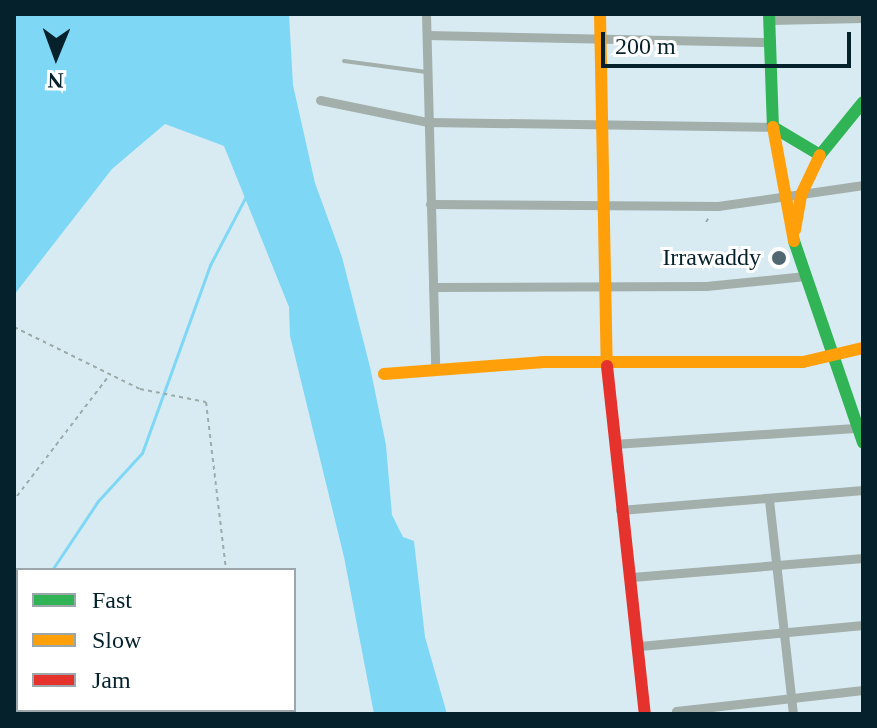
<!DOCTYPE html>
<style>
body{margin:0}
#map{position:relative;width:877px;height:728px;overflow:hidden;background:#d8ebf2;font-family:Georgia,serif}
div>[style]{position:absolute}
.water>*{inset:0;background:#7fd7f6}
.stream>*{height:3px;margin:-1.5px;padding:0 1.5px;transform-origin:1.5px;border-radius:1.5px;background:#7fd7f6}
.path>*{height:2px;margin-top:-1px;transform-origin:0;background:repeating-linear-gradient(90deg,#9daaaa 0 4px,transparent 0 8px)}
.lane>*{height:4px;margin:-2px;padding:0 2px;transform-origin:2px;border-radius:2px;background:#a2afab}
.street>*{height:9px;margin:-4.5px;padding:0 4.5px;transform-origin:4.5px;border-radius:4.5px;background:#a2afab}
.fast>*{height:12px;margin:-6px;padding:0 6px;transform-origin:6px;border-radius:6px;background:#30b455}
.slow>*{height:12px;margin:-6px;padding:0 6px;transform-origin:6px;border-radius:6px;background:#ff9f0a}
.jam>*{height:12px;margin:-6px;padding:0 6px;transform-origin:6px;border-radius:6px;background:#e5322d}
.dots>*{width:22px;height:22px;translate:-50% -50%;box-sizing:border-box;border:4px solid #fff;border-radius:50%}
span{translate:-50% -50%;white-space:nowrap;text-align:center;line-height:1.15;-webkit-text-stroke:6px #fff;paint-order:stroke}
.poi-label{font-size:24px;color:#05222c}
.right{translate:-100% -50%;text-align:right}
.frame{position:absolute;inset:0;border:16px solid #05222c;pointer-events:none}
.legend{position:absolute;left:16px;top:568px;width:280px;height:144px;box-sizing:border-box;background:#fff;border:2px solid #9ba7ab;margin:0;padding:10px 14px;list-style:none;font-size:24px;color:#05222c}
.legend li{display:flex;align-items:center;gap:16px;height:40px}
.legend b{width:40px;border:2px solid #9ba7ab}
.north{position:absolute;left:16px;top:16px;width:80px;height:80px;-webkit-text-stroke:6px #fff;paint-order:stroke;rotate:181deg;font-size:22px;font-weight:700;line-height:32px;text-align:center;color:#05222c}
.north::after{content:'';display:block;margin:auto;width:28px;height:36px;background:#05222c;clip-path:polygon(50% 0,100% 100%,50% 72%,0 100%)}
.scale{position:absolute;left:601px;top:32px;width:250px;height:36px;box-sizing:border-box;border:4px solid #05222c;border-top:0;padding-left:10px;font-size:24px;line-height:28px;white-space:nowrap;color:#05222c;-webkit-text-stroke:6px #fff;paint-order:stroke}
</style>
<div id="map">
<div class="water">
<i style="clip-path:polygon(14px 14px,289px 14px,293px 85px,315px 183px,342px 257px,370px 367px,386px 445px,392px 515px,403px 537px,414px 541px,425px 637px,447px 714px,374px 714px,344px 557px,290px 336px,289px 307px,224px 146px,165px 124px,112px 169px,14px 295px)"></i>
</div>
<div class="stream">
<i style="left:52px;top:570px;width:83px;rotate:-56.3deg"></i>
<i style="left:98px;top:501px;width:65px;rotate:-47.5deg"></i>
<i style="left:142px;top:453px;width:200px;rotate:-70.1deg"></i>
<i style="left:210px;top:265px;width:76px;rotate:-62.4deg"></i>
<i style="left:14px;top:623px;width:6px;rotate:-51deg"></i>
</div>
<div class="path">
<i style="left:706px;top:222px;width:7px;rotate:-56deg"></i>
<i style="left:14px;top:327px;width:140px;rotate:26.2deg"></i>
<i style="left:140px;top:389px;width:67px;rotate:11.1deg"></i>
<i style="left:206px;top:402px;width:169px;rotate:83.2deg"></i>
<i style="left:17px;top:496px;width:150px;rotate:-52.6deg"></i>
<i style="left:241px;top:710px;width:4px;rotate:76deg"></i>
</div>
<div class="lane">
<i style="left:344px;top:61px;width:83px;rotate:7.6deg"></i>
</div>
<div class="street">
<i style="left:426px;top:14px;width:355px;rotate:88.5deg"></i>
<i style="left:770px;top:20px;width:93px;rotate:-1.2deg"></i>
<i style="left:427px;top:35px;width:344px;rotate:1.2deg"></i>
<i style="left:320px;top:100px;width:109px;rotate:11.6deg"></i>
<i style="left:427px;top:122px;width:346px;rotate:0.8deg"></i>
<i style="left:430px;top:204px;width:288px;rotate:0.4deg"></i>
<i style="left:718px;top:206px;width:147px;rotate:-8.2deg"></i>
<i style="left:433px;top:287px;width:273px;rotate:-0.2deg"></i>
<i style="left:706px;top:286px;width:100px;rotate:-5.7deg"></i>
<i style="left:614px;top:444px;width:245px;rotate:-3.8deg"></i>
<i style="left:769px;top:500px;width:215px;rotate:83.6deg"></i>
<i style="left:620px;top:510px;width:244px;rotate:-4.7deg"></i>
<i style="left:632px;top:577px;width:232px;rotate:-4.7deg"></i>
<i style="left:640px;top:646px;width:224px;rotate:-5.4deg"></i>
<i style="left:676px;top:711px;width:188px;rotate:-6.4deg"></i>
</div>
<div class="fast">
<i style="left:769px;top:14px;width:113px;rotate:88deg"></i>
<i style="left:773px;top:127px;width:55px;rotate:30.8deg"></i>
<i style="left:820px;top:155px;width:68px;rotate:-50.9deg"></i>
<i style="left:794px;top:241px;width:213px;rotate:71.1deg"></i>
</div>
<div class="slow">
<i style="left:600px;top:14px;width:352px;rotate:88.9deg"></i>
<i style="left:773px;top:127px;width:116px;rotate:79.6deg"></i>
<i style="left:795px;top:230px;width:36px;rotate:-80deg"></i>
<i style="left:801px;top:195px;width:44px;rotate:-64.6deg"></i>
<i style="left:384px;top:374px;width:158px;rotate:-4.3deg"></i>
<i style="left:542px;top:362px;width:261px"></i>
<i style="left:803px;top:362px;width:62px;rotate:-13.1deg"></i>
</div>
<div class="jam">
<i style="left:607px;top:366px;width:350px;rotate:83.8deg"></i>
</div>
<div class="dots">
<i style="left:779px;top:258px;background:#4f6871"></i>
</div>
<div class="poi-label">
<span class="right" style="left:761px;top:258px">Irrawaddy</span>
</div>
<div class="frame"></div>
<ul class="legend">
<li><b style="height:10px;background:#30b455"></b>Fast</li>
<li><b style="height:10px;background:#ff9f0a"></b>Slow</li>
<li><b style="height:10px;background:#e5322d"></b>Jam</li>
</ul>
<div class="north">N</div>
<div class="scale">200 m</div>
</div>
